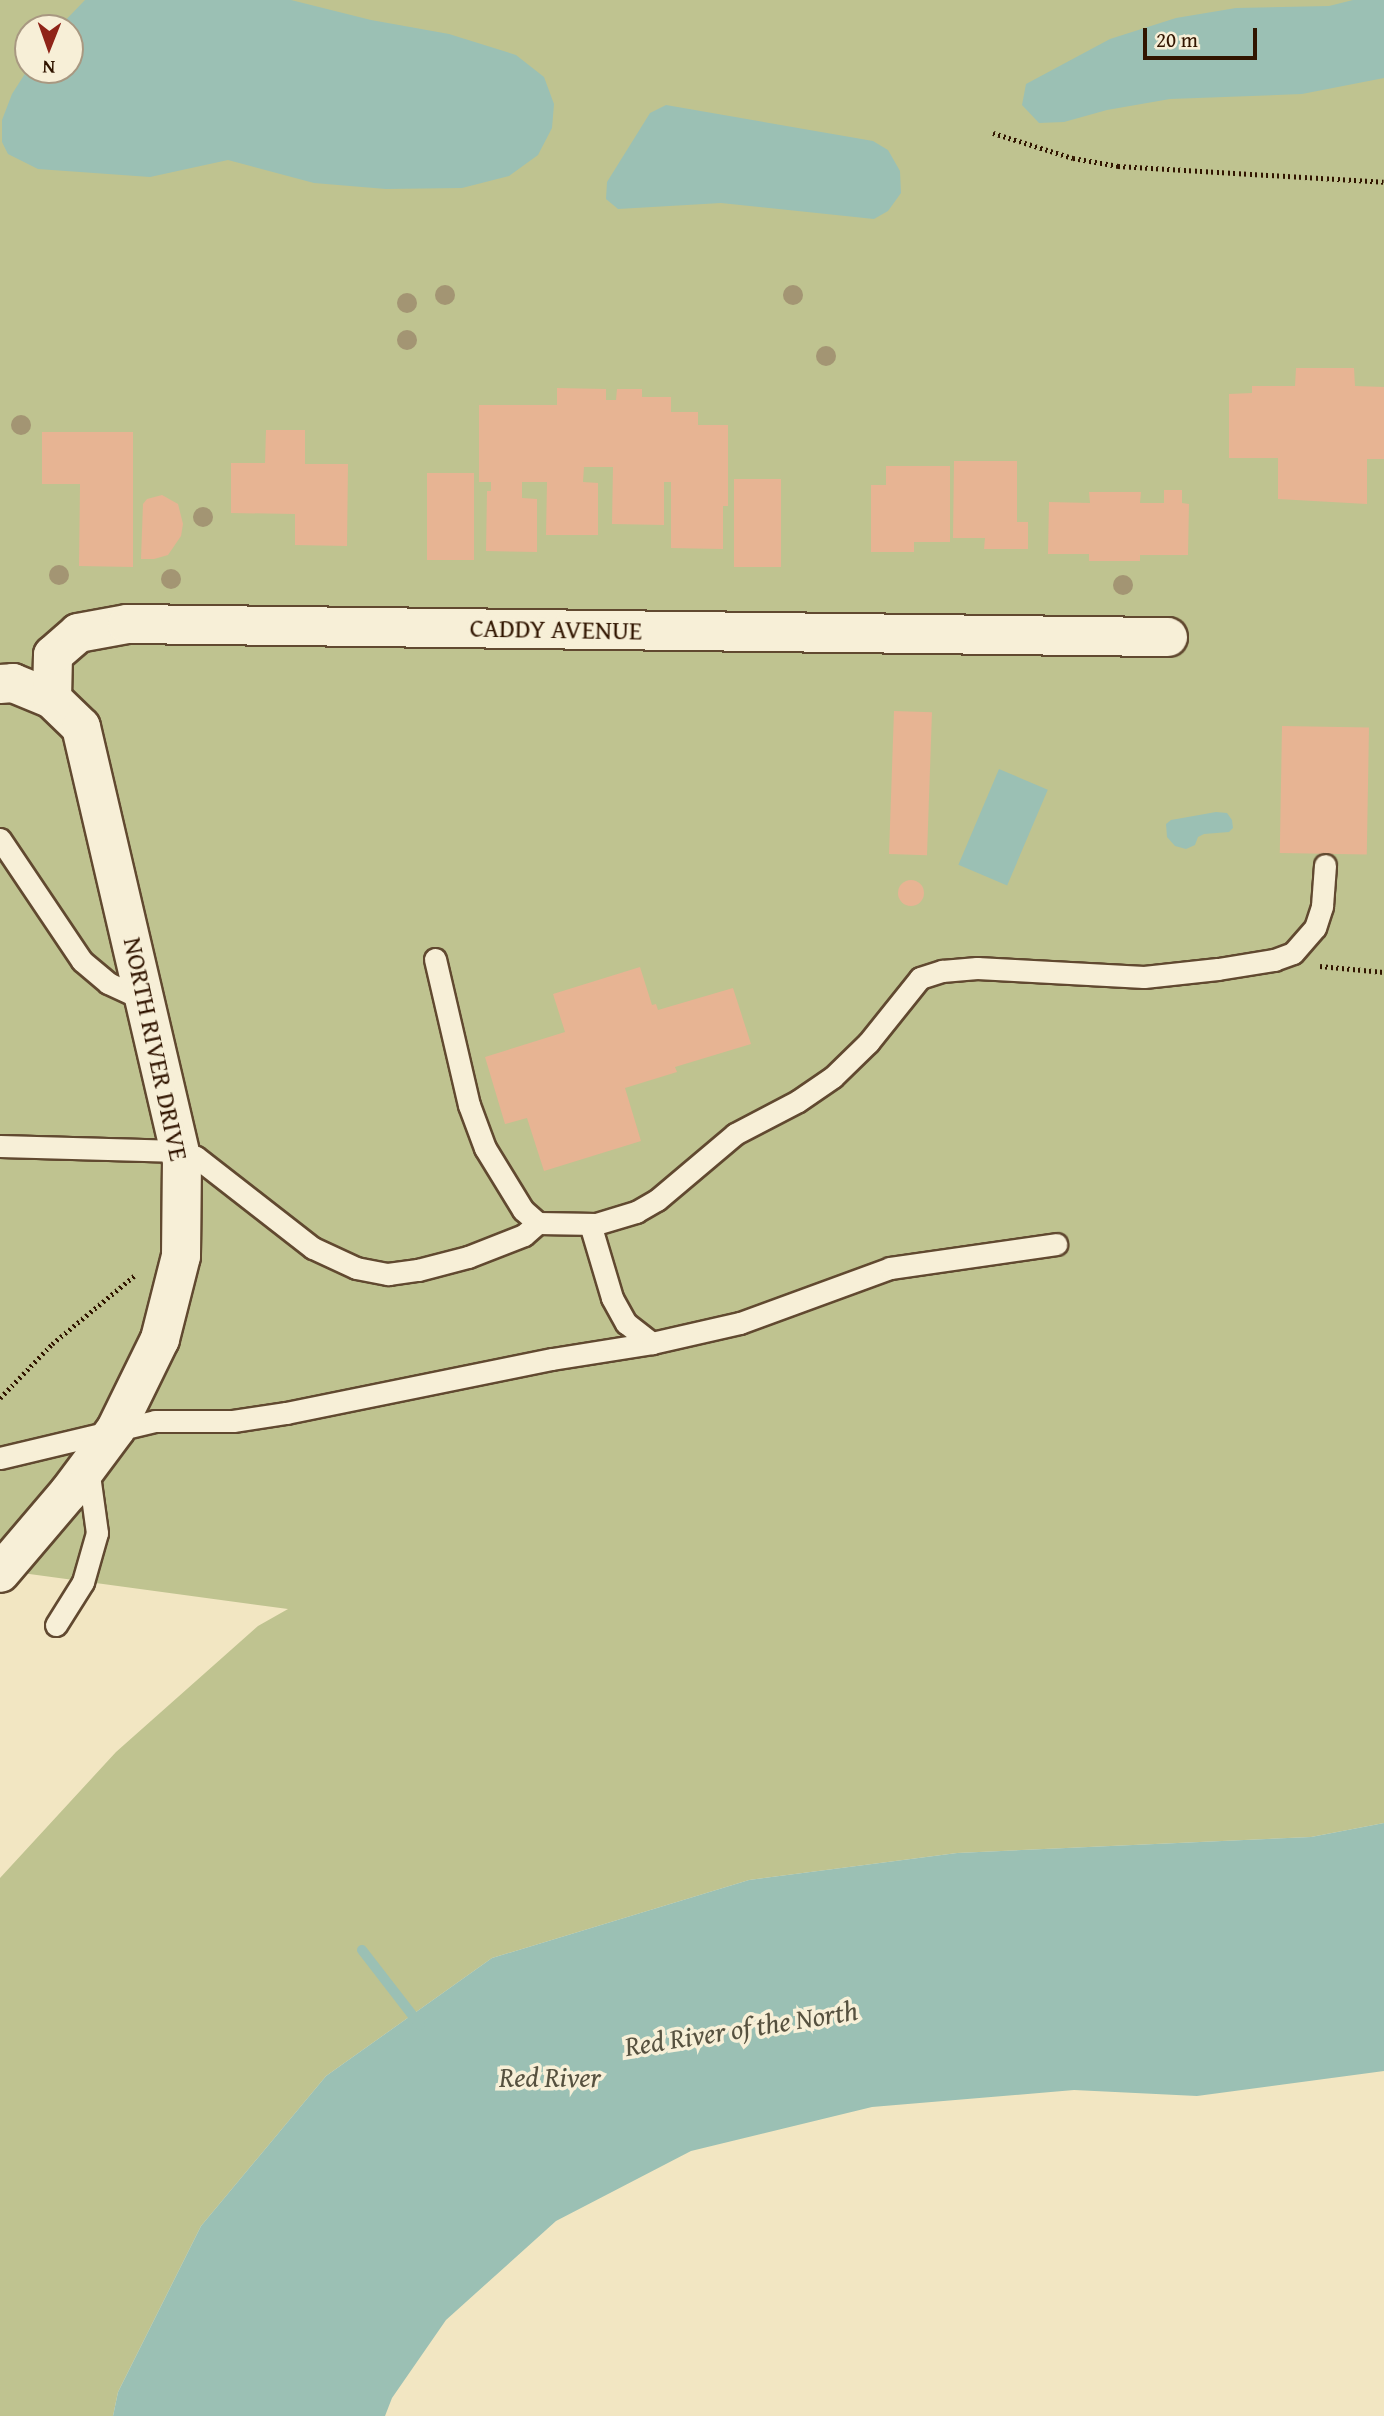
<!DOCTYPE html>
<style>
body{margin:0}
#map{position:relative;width:1384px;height:2416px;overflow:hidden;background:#f2e6c2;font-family:"Gentium Book Plus",serif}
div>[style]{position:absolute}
.green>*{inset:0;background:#bfc390}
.water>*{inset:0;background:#9bc0b4;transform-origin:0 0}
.stream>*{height:10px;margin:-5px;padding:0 5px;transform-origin:5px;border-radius:5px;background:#9bc0b4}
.building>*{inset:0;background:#e7b493;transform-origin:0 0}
.round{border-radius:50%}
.path>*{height:4.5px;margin-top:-2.25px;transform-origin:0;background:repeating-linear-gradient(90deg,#311500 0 2px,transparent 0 5.5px)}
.roads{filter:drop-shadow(2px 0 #614930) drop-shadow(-2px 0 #614930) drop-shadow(0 2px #614930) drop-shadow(0 -2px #614930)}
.service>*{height:21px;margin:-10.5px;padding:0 10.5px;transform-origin:10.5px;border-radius:10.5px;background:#f7efd7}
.minor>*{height:38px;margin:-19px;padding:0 19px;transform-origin:19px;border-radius:19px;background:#f7efd7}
.trees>*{width:20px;height:20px;margin:-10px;border-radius:50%;background:#a39573}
span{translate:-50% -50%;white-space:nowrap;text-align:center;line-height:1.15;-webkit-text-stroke:7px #f7efd7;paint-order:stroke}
.street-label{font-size:26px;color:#311500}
.water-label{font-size:28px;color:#56513f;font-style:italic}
.north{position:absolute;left:14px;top:14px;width:70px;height:70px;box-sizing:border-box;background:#f7efd7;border:2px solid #a89881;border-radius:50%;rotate:181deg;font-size:19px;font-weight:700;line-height:28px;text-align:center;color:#311500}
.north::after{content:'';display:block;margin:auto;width:24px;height:32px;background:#8f2418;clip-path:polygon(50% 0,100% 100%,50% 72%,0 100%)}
.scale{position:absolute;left:1143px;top:28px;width:114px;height:32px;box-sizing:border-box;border:4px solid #311500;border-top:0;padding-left:9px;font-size:21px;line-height:24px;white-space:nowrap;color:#311500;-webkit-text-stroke:5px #f7efd7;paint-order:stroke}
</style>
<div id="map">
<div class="green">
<i style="clip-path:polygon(evenodd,0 0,1384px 0,1384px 1823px,1311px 1837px,957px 1853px,749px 1880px,492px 1958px,326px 2076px,201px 2226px,118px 2392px,113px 2416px,0 2416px,0 1878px,116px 1752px,258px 1626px,288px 1609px,0 1570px,0 0,28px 28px,70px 28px,70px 70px,28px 70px,28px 28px)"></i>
</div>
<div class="water">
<i style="clip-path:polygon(85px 0,291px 0,371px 20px,449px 34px,516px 55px,544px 77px,554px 104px,552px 128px,538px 155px,509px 176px,462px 188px,386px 189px,314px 183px,228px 160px,150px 177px,38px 169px,8px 154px,2px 142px,2px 120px,12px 94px,28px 69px,70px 70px,70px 28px,58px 28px)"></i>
<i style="clip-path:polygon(1353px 0,1384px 0,1384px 78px,1302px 94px,1170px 99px,1107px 110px,1064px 122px,1039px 123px,1022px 105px,1026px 84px,1110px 39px,1176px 18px,1236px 8px,1329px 6px)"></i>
<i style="clip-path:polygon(666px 105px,873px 141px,888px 150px,900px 171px,901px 193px,888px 211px,874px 219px,721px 203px,618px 209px,606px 199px,607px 182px,650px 113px)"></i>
<i style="left:999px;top:769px;width:53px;height:104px;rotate:23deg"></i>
<i style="clip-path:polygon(1216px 812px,1227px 813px,1232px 820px,1233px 828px,1229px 832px,1204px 834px,1198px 837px,1195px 845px,1186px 849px,1175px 846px,1167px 837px,1166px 824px,1171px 820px)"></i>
<i style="clip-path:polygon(1384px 1823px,1384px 2071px,1197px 2096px,1074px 2090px,872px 2107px,691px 2151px,556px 2221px,446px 2320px,392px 2398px,385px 2416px,113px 2416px,118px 2392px,201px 2226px,326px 2076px,492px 1958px,749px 1880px,957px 1853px,1311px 1837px)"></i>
</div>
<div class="stream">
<i style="left:362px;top:1950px;width:95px;rotate:52.3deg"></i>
</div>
<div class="building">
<i style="clip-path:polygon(1296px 368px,1354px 368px,1355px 386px,1384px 387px,1384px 459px,1367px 459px,1367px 504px,1278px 499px,1278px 458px,1229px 458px,1229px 394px,1252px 393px,1252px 386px,1295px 386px)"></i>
<i style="clip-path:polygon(557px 388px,606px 389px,606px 400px,616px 400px,617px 389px,642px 389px,642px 397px,671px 397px,671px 412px,698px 412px,698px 425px,728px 425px,728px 506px,723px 506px,723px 549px,671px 548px,671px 482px,664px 482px,664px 525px,612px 524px,613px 467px,584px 467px,583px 482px,598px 483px,598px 535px,546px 535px,547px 482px,522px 482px,522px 498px,537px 499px,537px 552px,486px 551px,487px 491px,491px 491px,491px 482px,479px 482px,479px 405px,557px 405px)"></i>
<i style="clip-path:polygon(266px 430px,305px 430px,305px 464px,348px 464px,347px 546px,295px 545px,295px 514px,231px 513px,231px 463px,265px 463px)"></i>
<i style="clip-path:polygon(42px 432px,133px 432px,133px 567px,79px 566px,80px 484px,42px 484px)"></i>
<i style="clip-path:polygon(954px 461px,1017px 461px,1017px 522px,1028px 522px,1028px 549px,984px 549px,985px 538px,953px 538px)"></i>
<i style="clip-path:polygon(886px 466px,950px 466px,950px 542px,914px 542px,914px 552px,871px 552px,871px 485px,886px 485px)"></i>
<i style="left:427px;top:473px;width:47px;height:87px"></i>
<i style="left:734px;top:479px;width:47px;height:88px"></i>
<i style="clip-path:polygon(1164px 490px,1182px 490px,1182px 503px,1189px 504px,1188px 555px,1140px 555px,1140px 561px,1089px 561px,1089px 554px,1048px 554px,1049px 502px,1090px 503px,1089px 492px,1141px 492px,1140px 503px,1164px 503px)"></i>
<i style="clip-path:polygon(162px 495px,178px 504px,183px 524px,181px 536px,168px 555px,154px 559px,141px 559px,143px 504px,147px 499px)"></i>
<i style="left:894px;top:711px;width:38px;height:143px;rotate:2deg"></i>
<i style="left:1282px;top:726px;width:87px;height:127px;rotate:1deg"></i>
<i class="round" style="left:898px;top:880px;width:26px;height:26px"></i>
<i style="clip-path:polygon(640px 967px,652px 1005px,656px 1004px,658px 1010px,733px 988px,751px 1044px,675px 1067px,677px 1072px,625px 1088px,641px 1141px,544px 1171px,527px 1118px,505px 1124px,485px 1057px,565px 1032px,553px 994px)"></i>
</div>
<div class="path">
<i style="left:993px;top:133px;width:84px;rotate:17.4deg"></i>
<i style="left:1073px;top:158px;width:46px;rotate:10.1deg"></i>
<i style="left:1118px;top:166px;width:266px;rotate:3.4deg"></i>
<i style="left:1320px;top:966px;width:64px;rotate:5.4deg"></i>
<i style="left:0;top:1398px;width:75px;rotate:-46.1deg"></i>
<i style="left:52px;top:1344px;width:107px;rotate:-39.7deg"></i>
</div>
<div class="roads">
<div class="service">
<i style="left:0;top:839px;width:147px;rotate:56.1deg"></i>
<i style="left:82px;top:961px;width:34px;rotate:40deg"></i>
<i style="left:108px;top:983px;width:43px;rotate:24.8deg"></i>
<i style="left:435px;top:959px;width:150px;rotate:76.9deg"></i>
<i style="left:469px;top:1105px;width:46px;rotate:69.6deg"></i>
<i style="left:485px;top:1148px;width:73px;rotate:58.5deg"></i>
<i style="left:523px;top:1210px;width:20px;rotate:41deg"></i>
<i style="left:0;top:1146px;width:180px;rotate:1.6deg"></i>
<i style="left:180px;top:1151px;width:17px;rotate:21deg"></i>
<i style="left:196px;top:1157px;width:148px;rotate:37.9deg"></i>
<i style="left:313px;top:1248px;width:47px;rotate:24.9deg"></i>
<i style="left:356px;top:1268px;width:33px;rotate:11deg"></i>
<i style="left:388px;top:1274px;width:30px;rotate:-8deg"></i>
<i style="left:418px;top:1270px;width:52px;rotate:-14.6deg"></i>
<i style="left:468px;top:1257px;width:60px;rotate:-21.4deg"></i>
<i style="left:524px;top:1235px;width:18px;rotate:-41deg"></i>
<i style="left:538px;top:1223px;width:58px;rotate:1deg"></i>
<i style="left:596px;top:1224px;width:42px;rotate:-16.7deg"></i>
<i style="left:636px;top:1212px;width:24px;rotate:-30deg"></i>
<i style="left:657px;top:1200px;width:102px;rotate:-40.2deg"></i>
<i style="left:735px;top:1134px;width:71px;rotate:-27.6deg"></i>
<i style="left:798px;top:1101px;width:42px;rotate:-34.4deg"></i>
<i style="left:833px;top:1077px;width:49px;rotate:-44.2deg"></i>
<i style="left:868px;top:1043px;width:83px;rotate:-51.3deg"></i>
<i style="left:920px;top:978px;width:23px;rotate:-18deg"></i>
<i style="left:942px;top:971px;width:35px;rotate:-5deg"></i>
<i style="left:977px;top:968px;width:167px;rotate:3.1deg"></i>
<i style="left:1144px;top:977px;width:74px;rotate:-6.2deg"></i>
<i style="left:1218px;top:969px;width:57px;rotate:-9.1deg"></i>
<i style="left:1274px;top:960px;width:20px;rotate:-20deg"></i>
<i style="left:1293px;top:953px;width:33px;rotate:-49deg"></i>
<i style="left:1315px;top:928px;width:23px;rotate:-72deg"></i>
<i style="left:1322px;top:906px;width:41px;rotate:-85.8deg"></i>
<i style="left:590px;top:1224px;width:77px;rotate:73.4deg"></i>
<i style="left:612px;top:1298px;width:29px;rotate:61deg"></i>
<i style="left:626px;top:1323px;width:33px;rotate:38deg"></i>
<i style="left:0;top:1458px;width:159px;rotate:-13.4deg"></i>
<i style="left:155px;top:1421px;width:78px"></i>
<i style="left:233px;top:1421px;width:54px;rotate:-8.6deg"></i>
<i style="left:286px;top:1413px;width:271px;rotate:-11.5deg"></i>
<i style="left:552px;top:1359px;width:101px;rotate:-9.1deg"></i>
<i style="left:652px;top:1343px;width:90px;rotate:-12.8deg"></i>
<i style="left:740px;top:1323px;width:160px;rotate:-20.1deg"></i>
<i style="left:890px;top:1268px;width:168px;rotate:-8.2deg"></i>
<i style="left:56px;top:1625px;width:51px;rotate:-57.9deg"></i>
<i style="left:83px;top:1582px;width:51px;rotate:-74.1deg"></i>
<i style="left:97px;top:1533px;width:67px;rotate:-97.8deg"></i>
</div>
<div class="minor">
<i style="left:0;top:684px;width:13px;rotate:-4deg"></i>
<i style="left:13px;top:683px;width:42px;rotate:22.3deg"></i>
<i style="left:52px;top:699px;width:40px;rotate:44deg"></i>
<i style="left:81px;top:727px;width:445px;rotate:76.9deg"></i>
<i style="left:182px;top:1160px;width:96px;rotate:90.6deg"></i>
<i style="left:181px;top:1256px;width:86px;rotate:104.2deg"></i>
<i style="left:160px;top:1339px;width:100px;rotate:116.1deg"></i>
<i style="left:116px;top:1429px;width:79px;rotate:126.7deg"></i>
<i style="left:69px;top:1492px;width:106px;rotate:130.4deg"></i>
<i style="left:52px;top:699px;width:44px;rotate:-88.7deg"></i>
<i style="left:53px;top:655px;width:33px;rotate:-41deg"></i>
<i style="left:78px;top:633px;width:50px;rotate:-10.4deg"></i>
<i style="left:127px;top:624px;width:1041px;rotate:0.72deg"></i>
</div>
</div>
<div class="trees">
<i style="left:445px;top:295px"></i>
<i style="left:793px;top:295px"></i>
<i style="left:407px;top:303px"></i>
<i style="left:407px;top:340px"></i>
<i style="left:826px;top:356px"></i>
<i style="left:21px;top:425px"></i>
<i style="left:203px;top:517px"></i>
<i style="left:59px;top:575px"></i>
<i style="left:171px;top:579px"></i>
<i style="left:1123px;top:585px"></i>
</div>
<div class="street-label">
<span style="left:556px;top:629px;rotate:1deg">CADDY AVENUE</span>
<span style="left:156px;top:1049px;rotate:78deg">NORTH RIVER DRIVE</span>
</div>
<div class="water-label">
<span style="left:741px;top:2028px;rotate:-9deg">Red River of the North</span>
<span style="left:550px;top:2077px">Red River</span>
</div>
<div class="north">N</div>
<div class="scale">20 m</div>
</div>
